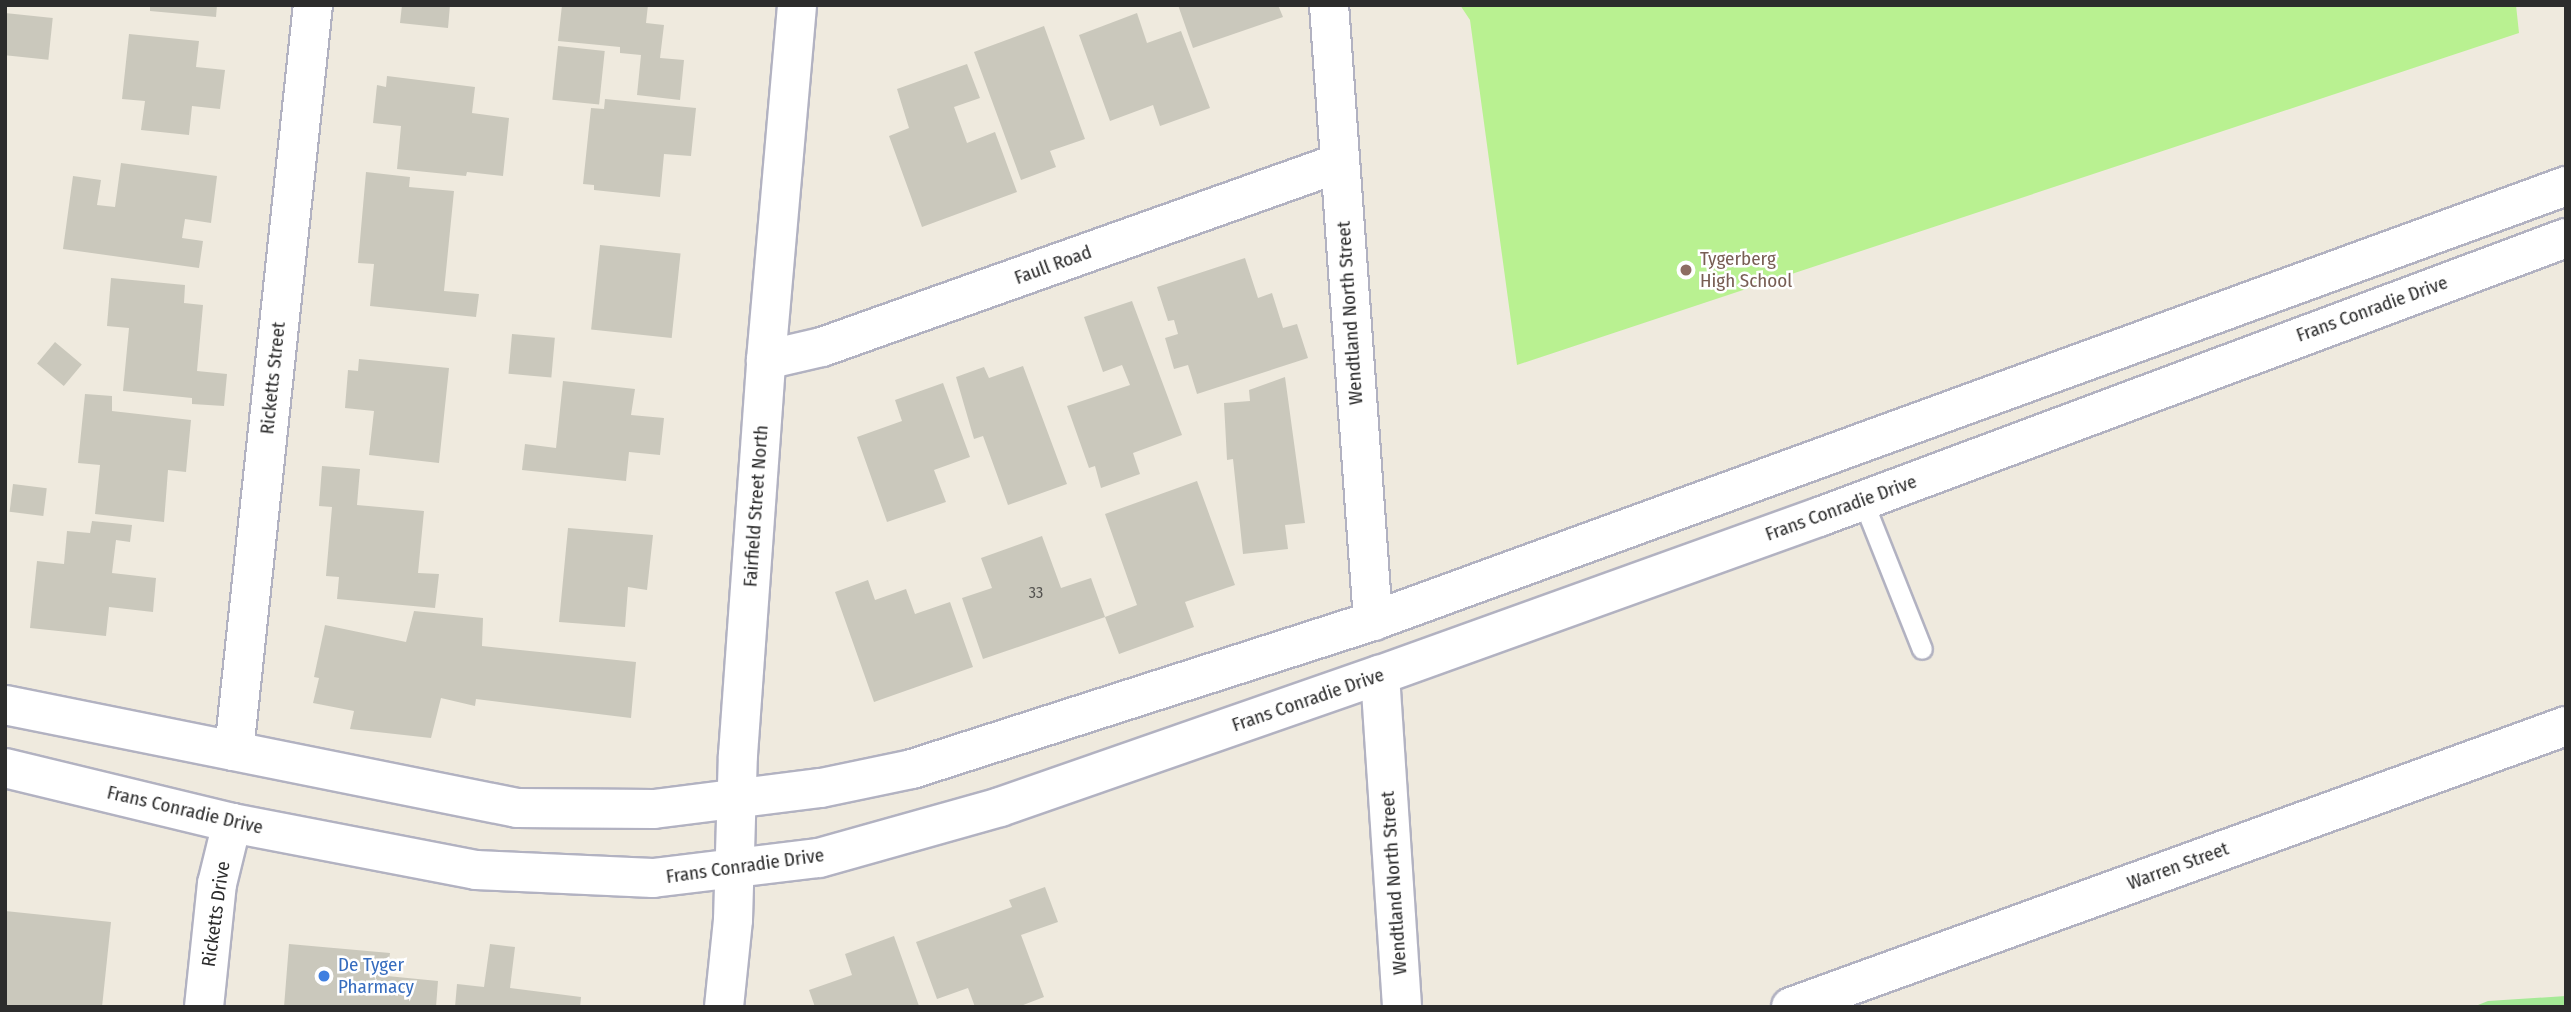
<!DOCTYPE html>
<style>
body{margin:0}
#map{position:relative;width:2571px;height:1012px;overflow:hidden;background:#efeade;font-family:"Fira Sans Condensed",sans-serif}
div>[style]{position:absolute}
.green>*{inset:0;background:#a5e996}
.pitch>*{inset:0;background:#b9f191}
.building>*{inset:0;background:#cac8bc;transform-origin:0 0}
.roads{filter:drop-shadow(2px 0 #b2b2c1) drop-shadow(-2px 0 #b2b2c1) drop-shadow(0 2px #b2b2c1) drop-shadow(0 -2px #b2b2c1)}
.lane>*{height:19px;margin:-9.5px;padding:0 9.5px;transform-origin:9.5px;border-radius:9.5px;background:#fff}
.street>*{height:38px;margin:-19px;padding:0 19px;transform-origin:19px;border-radius:19px;background:#fff}
.secondary>*{height:38px;margin:-19px;padding:0 19px;transform-origin:19px;border-radius:19px;background:#fff}
.dots>*{width:19px;height:19px;translate:-50% -50%;box-sizing:border-box;border:4px solid #fff;border-radius:50%}
span{translate:-50% -50%;white-space:nowrap;text-align:center;line-height:1.15;-webkit-text-stroke:5px #fff;paint-order:stroke}
.number-label{font-size:16px;color:#545350}
.number-label span{-webkit-text-stroke-width:0}
.education-label{font-size:19px;color:#785e54}
.left{translate:0 -50%;text-align:left}
.street-label{font-size:19px;color:#2c2c2c}
.shop-label{font-size:19px;color:#366cbe}
.frame{position:absolute;inset:0;border:7px solid #2c2c2c;pointer-events:none}
</style>
<div id="map">
<div class="green">
<i style="clip-path:polygon(2566px 996px,2566px 1007px,2473px 1007px,2488px 1001px)"></i>
</div>
<div class="pitch">
<i style="clip-path:polygon(1460px 5px,2516px 5px,2519px 33px,1517px 365px,1470px 20px)"></i>
</div>
<div class="building">
<i style="clip-path:polygon(150px 5px,217px 5px,216px 17px,150px 11px)"></i>
<i style="clip-path:polygon(402px 5px,450px 5px,448px 28px,400px 23px)"></i>
<i style="clip-path:polygon(562px 5px,648px 5px,646px 23px,664px 25px,660px 58px,684px 60px,680px 100px,637px 95px,641px 55px,620px 53px,620px 47px,558px 41px)"></i>
<i style="clip-path:polygon(1178px 5px,1278px 5px,1283px 17px,1193px 48px)"></i>
<i style="left:5px;top:13px;width:48px;height:42px;rotate:6deg"></i>
<i style="clip-path:polygon(1137px 13px,1147px 43px,1181px 31px,1210px 108px,1160px 126px,1153px 105px,1110px 121px,1079px 35px)"></i>
<i style="clip-path:polygon(1044px 26px,1085px 139px,1050px 151px,1056px 167px,1021px 180px,974px 52px)"></i>
<i style="clip-path:polygon(129px 34px,199px 41px,196px 67px,225px 70px,220px 109px,192px 106px,189px 135px,141px 130px,145px 101px,122px 99px)"></i>
<i style="left:558px;top:46px;width:47px;height:54px;rotate:6deg"></i>
<i style="clip-path:polygon(967px 64px,980px 98px,954px 107px,967px 143px,995px 132px,1017px 192px,922px 227px,889px 136px,909px 128px,897px 89px)"></i>
<i style="clip-path:polygon(387px 76px,475px 87px,472px 113px,509px 118px,503px 176px,467px 172px,466px 176px,397px 169px,401px 126px,373px 123px,377px 85px,386px 87px)"></i>
<i style="clip-path:polygon(605px 99px,696px 108px,691px 156px,664px 154px,660px 197px,594px 190px,594px 185px,583px 184px,591px 108px,604px 109px)"></i>
<i style="clip-path:polygon(121px 163px,217px 176px,211px 223px,185px 219px,182px 238px,203px 241px,199px 268px,63px 249px,73px 176px,101px 180px,97px 205px,115px 207px)"></i>
<i style="clip-path:polygon(366px 172px,410px 177px,409px 187px,454px 191px,444px 291px,479px 294px,476px 317px,370px 306px,374px 264px,358px 263px)"></i>
<i style="left:600px;top:245px;width:81px;height:85px;rotate:6deg"></i>
<i style="clip-path:polygon(1245px 258px,1258px 298px,1272px 293px,1283px 328px,1297px 324px,1308px 358px,1197px 394px,1188px 365px,1174px 369px,1165px 338px,1178px 334px,1174px 320px,1168px 321px,1157px 287px)"></i>
<i style="clip-path:polygon(111px 278px,185px 285px,184px 303px,203px 305px,197px 371px,227px 374px,224px 406px,192px 404px,192px 398px,123px 391px,129px 328px,107px 326px)"></i>
<i style="clip-path:polygon(1132px 301px,1182px 435px,1133px 453px,1140px 474px,1101px 488px,1095px 466px,1089px 468px,1067px 406px,1130px 385px,1122px 365px,1103px 372px,1084px 317px)"></i>
<i style="left:512px;top:334px;width:43px;height:40px;rotate:5deg"></i>
<i style="left:55px;top:342px;width:35px;height:28px;rotate:40deg"></i>
<i style="clip-path:polygon(359px 359px,449px 368px,439px 463px,369px 455px,374px 411px,345px 408px,348px 370px,358px 371px)"></i>
<i style="clip-path:polygon(1023px 366px,1067px 484px,1008px 505px,983px 436px,974px 439px,956px 377px,984px 367px,989px 378px)"></i>
<i style="clip-path:polygon(1285px 377px,1305px 523px,1285px 525px,1288px 549px,1243px 554px,1233px 459px,1227px 460px,1224px 403px,1250px 401px,1249px 390px)"></i>
<i style="clip-path:polygon(563px 381px,635px 389px,631px 415px,664px 418px,660px 455px,629px 452px,626px 481px,522px 470px,525px 444px,556px 448px)"></i>
<i style="clip-path:polygon(943px 383px,970px 457px,934px 470px,946px 502px,887px 522px,857px 437px,902px 421px,895px 400px)"></i>
<i style="clip-path:polygon(85px 394px,112px 396px,112px 411px,191px 420px,186px 472px,168px 470px,164px 522px,95px 514px,100px 465px,78px 463px)"></i>
<i style="clip-path:polygon(322px 466px,360px 469px,357px 505px,424px 511px,418px 573px,439px 574px,435px 608px,337px 599px,339px 577px,326px 576px,332px 507px,319px 506px)"></i>
<i style="clip-path:polygon(1197px 481px,1235px 585px,1185px 602px,1194px 627px,1119px 654px,1105px 617px,983px 659px,962px 598px,992px 588px,981px 558px,1042px 536px,1061px 588px,1091px 578px,1105px 617px,1137px 605px,1105px 514px)"></i>
<i style="left:13px;top:484px;width:34px;height:28px;rotate:7deg"></i>
<i style="clip-path:polygon(92px 521px,132px 525px,130px 542px,116px 540px,112px 573px,156px 578px,153px 612px,109px 607px,106px 636px,30px 628px,37px 561px,64px 564px,67px 531px,90px 533px)"></i>
<i style="clip-path:polygon(568px 528px,653px 535px,647px 590px,628px 587px,625px 627px,559px 622px)"></i>
<i style="clip-path:polygon(868px 580px,875px 600px,906px 589px,915px 614px,950px 602px,973px 667px,874px 702px,835px 592px)"></i>
<i style="clip-path:polygon(414px 611px,483px 618px,482px 646px,636px 662px,631px 718px,476px 699px,475px 706px,441px 698px,431px 738px,350px 729px,354px 711px,313px 703px,319px 678px,314px 677px,325px 625px,406px 642px)"></i>
<i style="clip-path:polygon(1045px 887px,1058px 922px,1021px 935px,1044px 997px,1018px 1007px,975px 1007px,968px 988px,937px 999px,916px 942px,1012px 907px,1009px 900px)"></i>
<i style="clip-path:polygon(5px 911px,111px 922px,102px 1007px,5px 1007px)"></i>
<i style="clip-path:polygon(894px 936px,919px 1006px,815px 1007px,809px 990px,852px 975px,845px 954px)"></i>
<i style="clip-path:polygon(289px 944px,390px 953px,387px 976px,438px 981px,436px 1007px,284px 1007px)"></i>
<i style="clip-path:polygon(490px 944px,515px 947px,510px 988px,581px 997px,580px 1007px,455px 1007px,457px 984px,484px 987px)"></i>
</div>
<div class="roads">
<div class="lane">
<i style="left:1863px;top:501px;width:159px;rotate:68.3deg"></i>
</div>
<div class="street">
<i style="left:1329px;top:5px;width:618px;rotate:85.91deg"></i>
<i style="left:766px;top:360px;width:57px;rotate:-13.1deg"></i>
<i style="left:822px;top:347px;width:549px;rotate:-19.59deg"></i>
<i style="left:1380px;top:675px;width:333px;rotate:86.2deg"></i>
<i style="left:234px;top:751px;width:750px;rotate:-83.96deg"></i>
<i style="left:204px;top:1007px;width:124px;rotate:-84deg"></i>
<i style="left:217px;top:884px;width:63px;rotate:-76.2deg"></i>
<i style="left:724px;top:1007px;width:87px;rotate:-84.1deg"></i>
<i style="left:733px;top:920px;width:165px;rotate:-88.3deg"></i>
<i style="left:738px;top:755px;width:396px;rotate:-85.9deg"></i>
<i style="left:766px;top:360px;width:356px;rotate:-85deg"></i>
<i style="left:1791px;top:1007px;width:824px;rotate:-19.93deg"></i>
</div>
<div class="secondary">
<i style="left:5px;top:705px;width:522px;rotate:11.37deg"></i>
<i style="left:517px;top:808px;width:137px;rotate:0.4deg"></i>
<i style="left:654px;top:809px;width:168px;rotate:-7.2deg"></i>
<i style="left:821px;top:788px;width:93px;rotate:-11.8deg"></i>
<i style="left:912px;top:769px;width:484px;rotate:-17.8deg"></i>
<i style="left:1373px;top:621px;width:1270px;rotate:-20.03deg"></i>
<i style="left:5px;top:768px;width:234px;rotate:13.6deg"></i>
<i style="left:232px;top:823px;width:248px;rotate:10.9deg"></i>
<i style="left:476px;top:870px;width:177px;rotate:2.6deg"></i>
<i style="left:653px;top:878px;width:167px;rotate:-6.9deg"></i>
<i style="left:819px;top:858px;width:188px;rotate:-15.7deg"></i>
<i style="left:1000px;top:807px;width:402px;rotate:-19.2deg"></i>
<i style="left:1380px;top:675px;width:467px;rotate:-19.8deg"></i>
<i style="left:1819px;top:517px;width:797px;rotate:-20.48deg"></i>
</div>
</div>
<div class="dots">
<i style="left:1686px;top:270px;background:#8d6e63"></i>
<i style="left:324px;top:976px;background:#3f7fe0"></i>
</div>
<div class="number-label">
<span style="left:1036px;top:593px">33</span>
</div>
<div class="education-label">
<span class="left" style="left:1700px;top:270px">Tygerberg<br>High School</span>
</div>
<div class="street-label">
<span style="left:1053px;top:265px;rotate:-20deg">Faull Road</span>
<span style="left:2372px;top:309px;rotate:-20deg">Frans Conradie Drive</span>
<span style="left:1350px;top:313px;rotate:-94deg">Wendtland North Street</span>
<span style="left:273px;top:378px;rotate:-84deg">Ricketts Street</span>
<span style="left:756px;top:506px;rotate:-86deg">Fairfield Street North</span>
<span style="left:1841px;top:508px;rotate:-20deg">Frans Conradie Drive</span>
<span style="left:1308px;top:700px;rotate:-19deg">Frans Conradie Drive</span>
<span style="left:185px;top:810px;rotate:13deg">Frans Conradie Drive</span>
<span style="left:745px;top:866px;rotate:-8deg">Frans Conradie Drive</span>
<span style="left:2178px;top:866px;rotate:-20deg">Warren Street</span>
<span style="left:1394px;top:883px;rotate:-94deg">Wendtland North Street</span>
<span style="left:216px;top:914px;rotate:-82deg">Ricketts Drive</span>
</div>
<div class="shop-label">
<span class="left" style="left:338px;top:976px">De Tyger<br>Pharmacy</span>
</div>
<div class="frame"></div>
</div>
